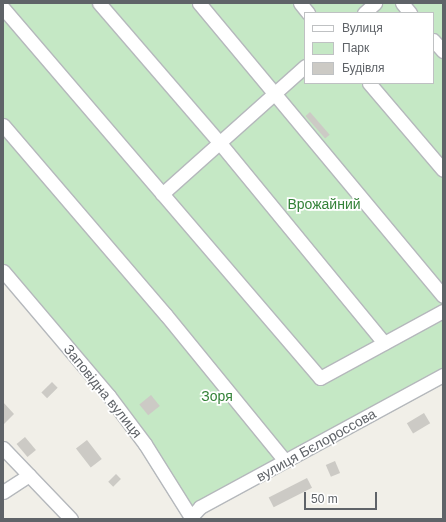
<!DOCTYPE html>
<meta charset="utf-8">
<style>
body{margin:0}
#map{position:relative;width:446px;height:522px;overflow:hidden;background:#f1efe8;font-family:Helvetica,sans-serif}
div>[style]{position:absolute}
.green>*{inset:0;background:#c5e8c5}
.building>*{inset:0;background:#cccac5;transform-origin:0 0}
.roads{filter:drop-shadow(1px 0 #b5b8bc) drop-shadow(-1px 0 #b5b8bc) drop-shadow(0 1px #b5b8bc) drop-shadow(0 -1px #b5b8bc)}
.minor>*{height:13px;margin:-6.5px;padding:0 6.5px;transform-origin:6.5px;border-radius:6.5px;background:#fff}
span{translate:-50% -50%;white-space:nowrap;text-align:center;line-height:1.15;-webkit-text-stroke:3.5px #fff;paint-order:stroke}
.park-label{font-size:14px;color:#348238}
.street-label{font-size:14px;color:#5f6368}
.frame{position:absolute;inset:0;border:4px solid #5f6368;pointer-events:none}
.legend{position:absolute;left:304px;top:12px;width:130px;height:72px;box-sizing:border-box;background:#fff;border:1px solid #bfc1c3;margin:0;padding:5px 7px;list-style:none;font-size:12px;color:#5f6368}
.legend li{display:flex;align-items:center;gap:8px;height:20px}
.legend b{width:20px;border:1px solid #bfc1c3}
.scale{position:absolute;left:304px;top:492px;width:73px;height:18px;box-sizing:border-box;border:2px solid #5f6368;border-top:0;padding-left:5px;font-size:12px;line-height:14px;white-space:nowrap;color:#5f6368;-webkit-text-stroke:3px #fff;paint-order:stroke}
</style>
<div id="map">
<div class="green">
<i style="clip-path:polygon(evenodd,3px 3px,443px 3px,443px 375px,191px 517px,172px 484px,3px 271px,3px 3px,305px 13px,433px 13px,433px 83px,305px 83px,305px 13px)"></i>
</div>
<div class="building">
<i style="left:310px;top:112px;width:30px;height:6px;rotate:49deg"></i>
<i style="left:52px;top:382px;width:8px;height:15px;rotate:45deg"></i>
<i style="left:151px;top:395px;width:14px;height:15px;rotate:51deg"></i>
<i style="clip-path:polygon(3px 402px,14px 414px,3px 425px)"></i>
<i style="left:424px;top:413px;width:12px;height:20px;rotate:59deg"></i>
<i style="left:25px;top:437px;width:17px;height:11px;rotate:50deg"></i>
<i style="left:87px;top:440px;width:24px;height:14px;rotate:52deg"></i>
<i style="left:335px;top:461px;width:13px;height:10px;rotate:67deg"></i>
<i style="left:116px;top:474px;width:7px;height:11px;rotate:45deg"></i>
<i style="left:307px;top:478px;width:11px;height:43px;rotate:63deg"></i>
</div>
<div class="roads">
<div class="minor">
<i style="left:99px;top:3px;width:184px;rotate:49.2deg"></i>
<i style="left:219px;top:142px;width:260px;rotate:50.6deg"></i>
<i style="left:199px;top:3px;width:381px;rotate:50.2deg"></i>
<i style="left:300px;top:3px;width:13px;rotate:51deg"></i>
<i style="left:402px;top:3px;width:13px;rotate:51deg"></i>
<i style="left:3px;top:8px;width:487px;rotate:49.4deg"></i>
<i style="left:320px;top:378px;width:140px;rotate:-28.6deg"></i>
<i style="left:364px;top:13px;width:15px;rotate:-42deg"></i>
<i style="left:433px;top:40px;width:15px;rotate:48deg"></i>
<i style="left:369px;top:83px;width:114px;rotate:49.6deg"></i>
<i style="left:3px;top:125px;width:250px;rotate:49.4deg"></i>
<i style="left:166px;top:315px;width:188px;rotate:50.8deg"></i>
<i style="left:162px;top:194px;width:192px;rotate:-41.8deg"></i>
<i style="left:3px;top:271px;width:164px;rotate:49.7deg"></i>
<i style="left:109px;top:396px;width:60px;rotate:53.1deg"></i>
<i style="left:145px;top:444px;width:89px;rotate:57.9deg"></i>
<i style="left:3px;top:448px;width:98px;rotate:46.2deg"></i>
<i style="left:3px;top:492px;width:31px;rotate:-33deg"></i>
<i style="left:191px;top:517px;width:13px;rotate:-48deg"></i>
<i style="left:200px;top:507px;width:277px;rotate:-28.5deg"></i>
</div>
</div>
<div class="park-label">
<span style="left:324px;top:204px">Врожайний</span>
<span style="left:217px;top:396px">Зоря</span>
</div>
<div class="street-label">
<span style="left:103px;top:391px;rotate:51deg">Заповідна вулиця</span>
<span style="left:316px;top:445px;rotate:-29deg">вулиця Бєлороссова</span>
</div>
<div class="frame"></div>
<ul class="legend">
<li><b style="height:5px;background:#fff"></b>Вулиця</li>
<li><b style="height:11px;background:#c5e8c5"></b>Парк</li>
<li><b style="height:11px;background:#cccac5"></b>Будівля</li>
</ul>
<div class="scale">50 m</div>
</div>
